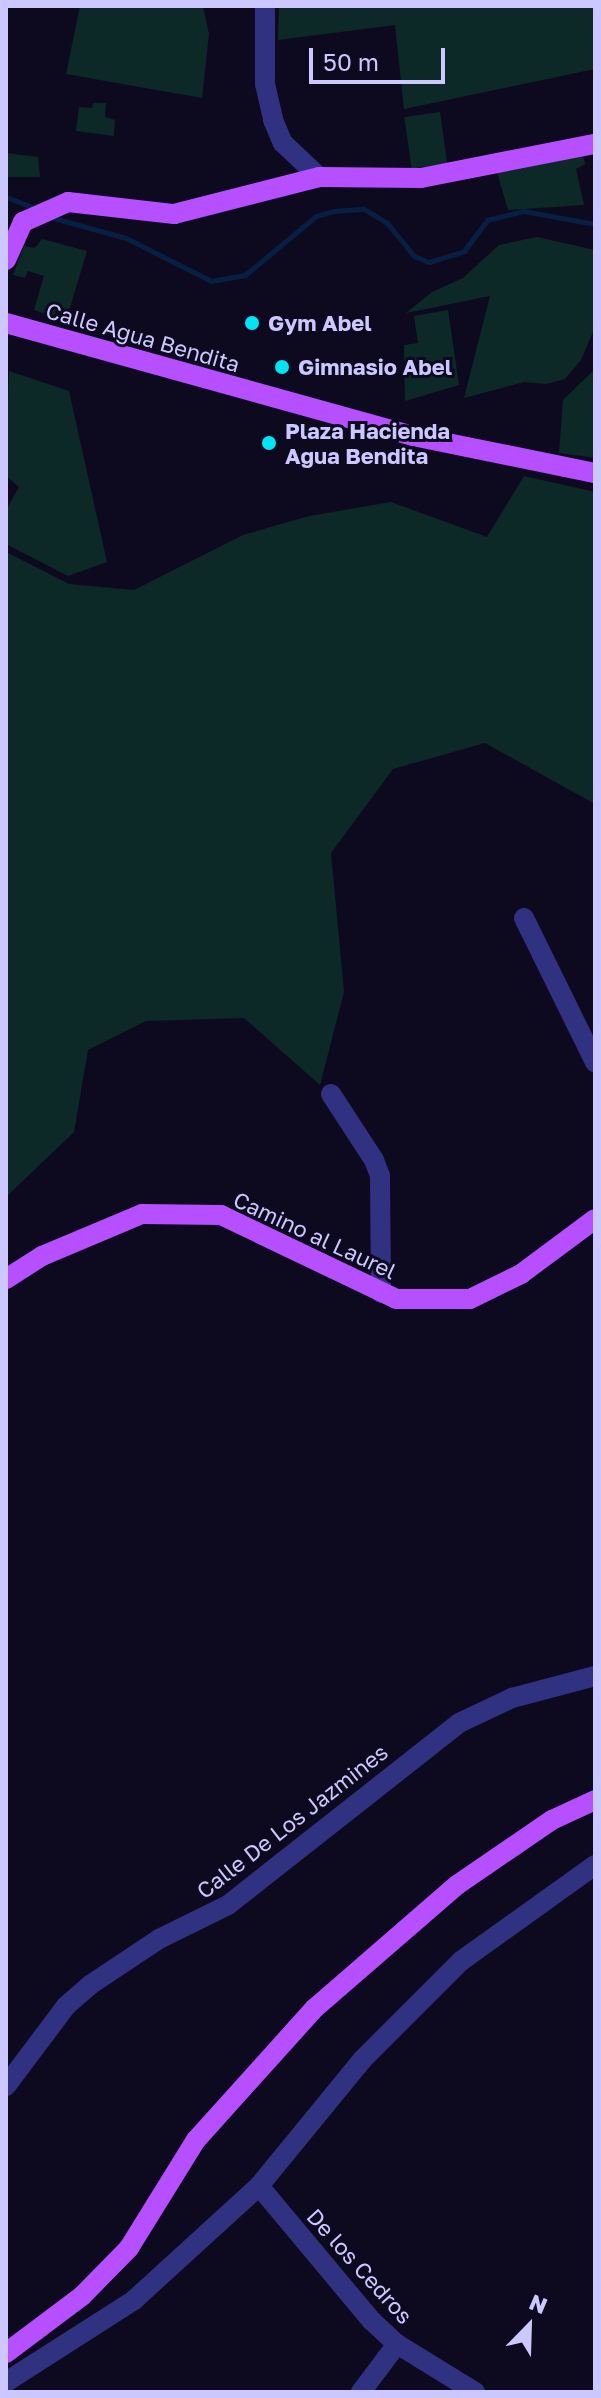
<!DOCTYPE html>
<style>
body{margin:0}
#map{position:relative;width:601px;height:2398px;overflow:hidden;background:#0d0a1f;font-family:"Golos Text",sans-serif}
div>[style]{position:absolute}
.green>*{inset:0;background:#0d2927;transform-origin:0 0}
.stream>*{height:5px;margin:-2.5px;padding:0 2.5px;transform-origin:2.5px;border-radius:2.5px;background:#071f42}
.minor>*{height:20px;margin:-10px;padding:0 10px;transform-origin:10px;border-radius:10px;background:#313182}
.major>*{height:20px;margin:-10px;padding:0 10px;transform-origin:10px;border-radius:10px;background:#b64fff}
.dots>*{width:22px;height:22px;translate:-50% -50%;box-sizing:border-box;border:4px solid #0d0a1f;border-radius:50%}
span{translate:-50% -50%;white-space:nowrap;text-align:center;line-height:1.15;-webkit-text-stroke:6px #0d0a1f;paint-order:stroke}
.poi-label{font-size:22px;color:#ccc8ff;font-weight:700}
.left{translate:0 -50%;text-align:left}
.street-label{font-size:22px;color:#ccc8ff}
.frame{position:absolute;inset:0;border:8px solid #ccc8ff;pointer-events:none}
.north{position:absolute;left:489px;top:2286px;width:80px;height:80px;-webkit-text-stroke:6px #0d0a1f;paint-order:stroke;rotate:23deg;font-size:22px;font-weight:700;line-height:32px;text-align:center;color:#ccc8ff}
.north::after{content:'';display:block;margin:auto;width:28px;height:36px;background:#ccc8ff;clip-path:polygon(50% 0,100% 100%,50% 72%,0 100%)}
.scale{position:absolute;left:309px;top:48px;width:136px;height:36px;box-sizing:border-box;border:4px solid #ccc8ff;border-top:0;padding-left:10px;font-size:24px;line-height:28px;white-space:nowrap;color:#ccc8ff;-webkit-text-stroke:6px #0d0a1f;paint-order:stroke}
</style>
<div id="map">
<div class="green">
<i style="clip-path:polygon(80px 6px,203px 6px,209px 34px,202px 98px,66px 74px)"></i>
<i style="clip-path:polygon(279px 6px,595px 6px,595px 69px,404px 109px,395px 25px,278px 40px)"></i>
<i style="clip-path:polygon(93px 103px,106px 103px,105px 117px,115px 120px,114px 136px,76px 131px,79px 107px,92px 108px)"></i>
<i style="left:440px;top:112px;width:52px;height:36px;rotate:82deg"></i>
<i style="clip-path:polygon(6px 153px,38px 157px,40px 177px,6px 177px)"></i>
<i style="clip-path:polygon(583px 155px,585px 164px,576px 169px,584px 205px,508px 210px,497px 172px)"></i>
<i style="clip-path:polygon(537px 237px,595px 250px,595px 327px,581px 360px,565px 379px,546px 384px,524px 382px,464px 398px,490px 296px,406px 313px,432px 292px,463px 278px,499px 245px)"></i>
<i style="clip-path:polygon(42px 239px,87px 251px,66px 321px,34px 310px,44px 276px,28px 271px,25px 278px,13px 275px,24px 246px,35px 248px)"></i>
<i style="clip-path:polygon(448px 310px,459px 385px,405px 401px,404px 345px,418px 343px,414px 316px)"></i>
<i style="clip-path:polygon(595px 369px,595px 458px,559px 453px,563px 400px)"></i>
<i style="clip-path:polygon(9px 371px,69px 391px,107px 562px,68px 576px,6px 544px,6px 510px,19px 487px,6px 476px)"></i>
<i style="clip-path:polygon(524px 476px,595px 492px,595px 804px,485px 743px,393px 769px,331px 853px,344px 992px,320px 1085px,244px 1018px,146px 1021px,88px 1050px,74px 1132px,6px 1197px,6px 552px,69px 584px,134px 590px,243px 535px,309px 516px,391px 502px,487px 537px)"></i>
</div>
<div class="stream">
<i style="left:6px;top:197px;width:34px;rotate:21deg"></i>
<i style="left:50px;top:217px;width:79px;rotate:15.4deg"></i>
<i style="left:126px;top:238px;width:95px;rotate:26.8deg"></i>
<i style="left:211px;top:281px;width:35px;rotate:-10deg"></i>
<i style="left:245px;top:275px;width:92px;rotate:-39.7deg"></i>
<i style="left:316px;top:216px;width:18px;rotate:-16deg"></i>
<i style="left:333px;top:211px;width:31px;rotate:-4deg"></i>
<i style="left:364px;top:209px;width:27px;rotate:31deg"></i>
<i style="left:387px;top:223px;width:43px;rotate:50.7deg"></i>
<i style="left:414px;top:256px;width:16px;rotate:22deg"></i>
<i style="left:429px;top:262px;width:37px;rotate:-17deg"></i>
<i style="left:464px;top:251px;width:39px;rotate:-53deg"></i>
<i style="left:487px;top:220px;width:38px;rotate:-14deg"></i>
<i style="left:524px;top:211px;width:72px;rotate:10.4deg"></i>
</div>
<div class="minor">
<i style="left:265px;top:6px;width:78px;rotate:90deg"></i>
<i style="left:265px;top:84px;width:37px;rotate:77deg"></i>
<i style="left:273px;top:120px;width:25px;rotate:67deg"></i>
<i style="left:283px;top:143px;width:50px;rotate:43.4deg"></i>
<i style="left:524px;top:918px;width:161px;rotate:63.8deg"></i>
<i style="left:331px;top:1094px;width:79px;rotate:56.9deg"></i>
<i style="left:374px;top:1160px;width:17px;rotate:69deg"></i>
<i style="left:380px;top:1176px;width:117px;rotate:89.5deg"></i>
<i style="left:6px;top:2086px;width:100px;rotate:-53.1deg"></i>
<i style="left:66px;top:2006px;width:32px;rotate:-41deg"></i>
<i style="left:90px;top:1985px;width:83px;rotate:-33.7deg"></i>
<i style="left:159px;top:1939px;width:77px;rotate:-26.2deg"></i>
<i style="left:228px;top:1905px;width:294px;rotate:-38.2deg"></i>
<i style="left:459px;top:1723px;width:59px;rotate:-25.3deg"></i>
<i style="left:512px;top:1698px;width:86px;rotate:-14.8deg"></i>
<i style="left:259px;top:2186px;width:176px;rotate:50.1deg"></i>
<i style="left:372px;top:2321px;width:34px;rotate:43deg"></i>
<i style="left:397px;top:2344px;width:92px;rotate:31.6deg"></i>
<i style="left:6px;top:2382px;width:152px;rotate:-32.6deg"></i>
<i style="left:134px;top:2300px;width:169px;rotate:-42.4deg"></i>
<i style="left:259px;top:2186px;width:163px;rotate:-50.7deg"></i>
<i style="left:362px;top:2060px;width:140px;rotate:-45deg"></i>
<i style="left:461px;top:1961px;width:165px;rotate:-35.6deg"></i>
<i style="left:361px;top:2392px;width:60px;rotate:-53.1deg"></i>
</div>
<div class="major">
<i style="left:6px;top:260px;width:42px;rotate:-65.9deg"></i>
<i style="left:23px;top:222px;width:49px;rotate:-24deg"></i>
<i style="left:68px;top:202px;width:107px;rotate:6.5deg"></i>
<i style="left:174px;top:214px;width:150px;rotate:-14.3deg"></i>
<i style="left:319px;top:177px;width:102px;rotate:0.6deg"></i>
<i style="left:421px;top:178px;width:177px;rotate:-11.1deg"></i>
<i style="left:6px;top:323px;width:422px;rotate:15.5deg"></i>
<i style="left:413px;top:436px;width:186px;rotate:11.5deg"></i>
<i style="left:6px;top:1279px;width:43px;rotate:-32.6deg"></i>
<i style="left:42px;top:1256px;width:108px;rotate:-22.8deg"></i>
<i style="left:142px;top:1214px;width:79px;rotate:0.7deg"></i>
<i style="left:221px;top:1215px;width:194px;rotate:25.6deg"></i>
<i style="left:396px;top:1299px;width:74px"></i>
<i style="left:470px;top:1299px;width:57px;rotate:-26.1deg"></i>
<i style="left:521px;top:1274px;width:92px;rotate:-36.6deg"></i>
<i style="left:6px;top:2353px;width:95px;rotate:-36.9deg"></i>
<i style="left:82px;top:2296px;width:67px;rotate:-45.6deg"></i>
<i style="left:129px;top:2248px;width:127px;rotate:-58.2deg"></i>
<i style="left:196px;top:2140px;width:178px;rotate:-48deg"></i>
<i style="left:315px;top:2008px;width:188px;rotate:-40.9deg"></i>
<i style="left:457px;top:1885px;width:115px;rotate:-34.4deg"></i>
<i style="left:552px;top:1820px;width:47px;rotate:-24.9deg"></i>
</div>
<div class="dots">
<i style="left:252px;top:323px;background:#00e4f3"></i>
<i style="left:282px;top:367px;background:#00e4f3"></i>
<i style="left:269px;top:443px;background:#00e4f3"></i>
</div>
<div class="poi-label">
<span class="left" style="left:268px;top:323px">Gym Abel</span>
<span class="left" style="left:298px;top:367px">Gimnasio Abel</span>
<span class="left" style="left:285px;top:443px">Plaza Hacienda<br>Agua Bendita</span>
</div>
<div class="street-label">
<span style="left:143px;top:337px;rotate:16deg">Calle Agua Bendita</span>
<span style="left:315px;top:1235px;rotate:25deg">Camino al Laurel</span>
<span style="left:292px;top:1821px;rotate:-38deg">Calle De Los Jazmines</span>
<span style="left:360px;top:2266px;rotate:48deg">De los Cedros</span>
</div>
<div class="frame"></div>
<div class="north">N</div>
<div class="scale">50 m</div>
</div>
